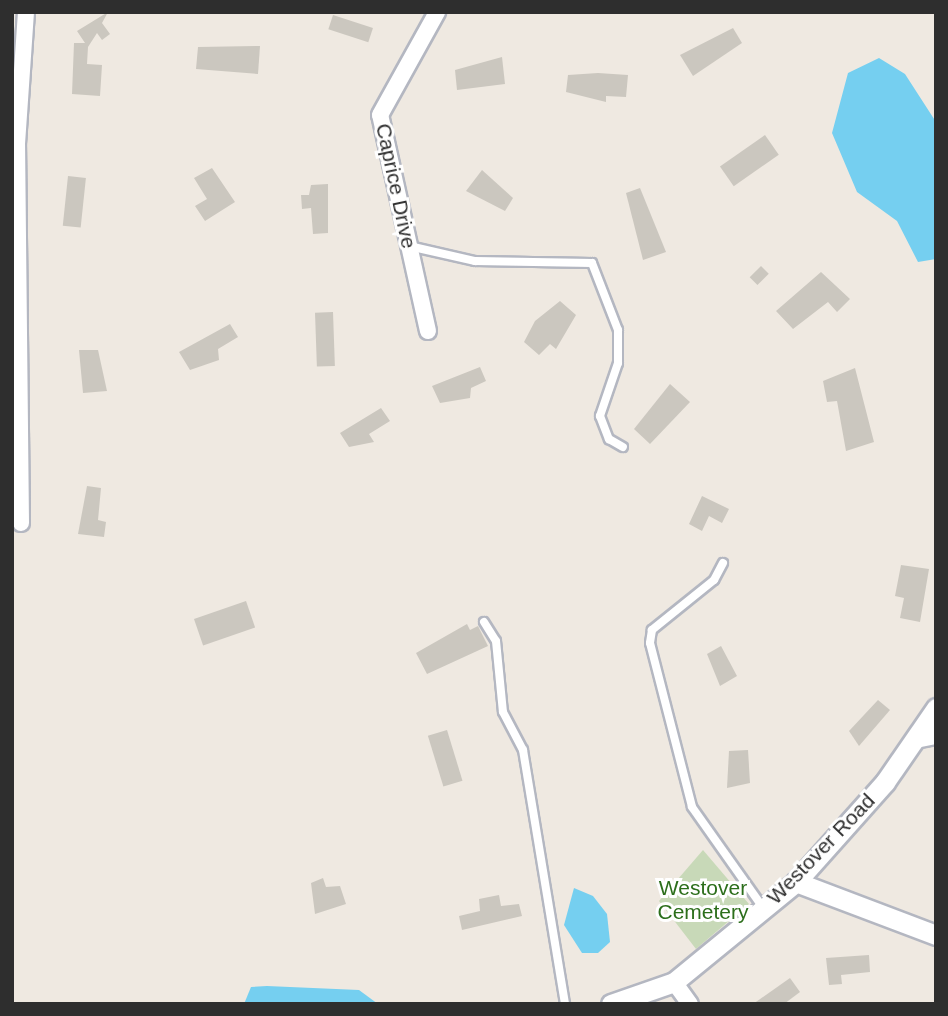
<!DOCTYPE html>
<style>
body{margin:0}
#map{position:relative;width:948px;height:1016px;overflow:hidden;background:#efe9e1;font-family:Arial,sans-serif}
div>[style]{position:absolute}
.cemetery>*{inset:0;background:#c8d9b8}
.water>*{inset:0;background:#75cff0}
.building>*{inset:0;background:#cbc7bf;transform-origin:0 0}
.roads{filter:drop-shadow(2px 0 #b4b7c1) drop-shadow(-2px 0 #b4b7c1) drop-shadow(0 2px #b4b7c1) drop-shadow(0 -2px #b4b7c1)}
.service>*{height:8px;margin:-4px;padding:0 4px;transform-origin:4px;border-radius:4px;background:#fff}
.minor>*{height:16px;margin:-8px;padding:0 8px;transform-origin:8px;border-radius:8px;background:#fff}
.tertiary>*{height:19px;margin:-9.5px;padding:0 9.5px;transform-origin:9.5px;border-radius:9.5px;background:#fff}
span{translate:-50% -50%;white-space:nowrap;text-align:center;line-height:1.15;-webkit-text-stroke:6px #fff;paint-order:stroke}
.street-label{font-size:21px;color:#2e2e2e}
.park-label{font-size:21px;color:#2c6e1b}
.frame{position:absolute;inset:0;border:14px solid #2e2e2e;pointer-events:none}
</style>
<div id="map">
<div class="cemetery">
<i style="clip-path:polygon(703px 850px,749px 904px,696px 949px,659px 901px)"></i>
</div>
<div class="water">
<i style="clip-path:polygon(879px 58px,905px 74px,936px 122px,936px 259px,918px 262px,897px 221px,857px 192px,832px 133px,848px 73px)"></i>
<i style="clip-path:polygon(574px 888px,593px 896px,607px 914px,610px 942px,598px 953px,582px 953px,564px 925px)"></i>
<i style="clip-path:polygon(267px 986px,359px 990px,378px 1004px,244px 1004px,251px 987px)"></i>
</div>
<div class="building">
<i style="clip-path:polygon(108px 12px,102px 23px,110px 34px,102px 40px,97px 33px,88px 47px,87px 64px,102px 65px,100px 96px,72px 94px,74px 43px,85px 43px,77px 31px)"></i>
<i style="left:333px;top:15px;width:42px;height:15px;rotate:18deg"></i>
<i style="clip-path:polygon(733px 28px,742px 43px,693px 76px,680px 55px)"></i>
<i style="clip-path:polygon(260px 46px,258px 74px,196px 69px,198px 47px)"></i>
<i style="clip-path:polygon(502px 57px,505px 84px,457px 90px,455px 70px)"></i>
<i style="clip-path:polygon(598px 73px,628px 75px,626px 97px,606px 96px,606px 102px,566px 92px,568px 75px)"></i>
<i style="left:765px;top:135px;width:24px;height:55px;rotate:55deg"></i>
<i style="clip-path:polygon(212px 168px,235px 202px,205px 221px,195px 206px,207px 199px,194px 178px)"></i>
<i style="clip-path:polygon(482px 170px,513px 198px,505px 211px,466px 191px)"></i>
<i style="left:68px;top:176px;width:18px;height:50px;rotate:6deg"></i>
<i style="clip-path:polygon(328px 184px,328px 233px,313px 234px,311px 208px,302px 209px,301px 195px,309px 195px,311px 185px)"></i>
<i style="clip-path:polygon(640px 188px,666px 252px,643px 260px,626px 193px)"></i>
<i style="left:761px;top:266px;width:11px;height:16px;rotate:45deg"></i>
<i style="clip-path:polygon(821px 272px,850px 299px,837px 312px,828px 302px,793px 329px,776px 311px)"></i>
<i style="clip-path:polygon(560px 301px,576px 315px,556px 349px,550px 344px,539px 355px,524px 342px,535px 321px)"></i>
<i style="left:333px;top:312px;width:54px;height:18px;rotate:88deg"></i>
<i style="clip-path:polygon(230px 324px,238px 337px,218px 349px,219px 360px,190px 370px,179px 352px)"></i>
<i style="clip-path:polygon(79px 350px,98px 350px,107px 391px,83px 393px)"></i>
<i style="clip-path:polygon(480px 367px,486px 381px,471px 388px,470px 398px,440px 403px,432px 386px)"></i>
<i style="clip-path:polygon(855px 368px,874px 442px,846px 451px,837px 401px,827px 402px,823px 381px)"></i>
<i style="clip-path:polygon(670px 384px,690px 402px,650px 444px,634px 429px)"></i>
<i style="clip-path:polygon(381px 408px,390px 421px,369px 434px,374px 442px,349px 447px,340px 433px)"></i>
<i style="clip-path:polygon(87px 486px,101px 488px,98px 520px,106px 522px,104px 537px,78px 534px)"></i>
<i style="clip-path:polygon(702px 496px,729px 509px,722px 523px,709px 516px,702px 531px,689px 524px)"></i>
<i style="clip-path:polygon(901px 565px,929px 569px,920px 622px,900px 618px,904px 598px,895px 596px)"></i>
<i style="left:246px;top:601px;width:28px;height:55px;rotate:71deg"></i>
<i style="clip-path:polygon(467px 624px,470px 630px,478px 626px,488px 646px,427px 674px,416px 653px)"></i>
<i style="clip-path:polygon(721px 646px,737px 676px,720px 686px,707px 654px)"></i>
<i style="clip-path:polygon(878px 700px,890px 710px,859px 746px,849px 731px)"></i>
<i style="left:447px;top:730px;width:53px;height:20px;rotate:73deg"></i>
<i style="clip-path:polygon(748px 750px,750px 783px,727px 788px,729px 751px)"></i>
<i style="clip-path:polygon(323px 878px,326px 887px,340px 886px,346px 904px,315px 914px,311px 883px)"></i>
<i style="clip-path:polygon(499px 895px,501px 906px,519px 904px,522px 916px,462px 930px,459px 916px,480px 911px,479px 899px)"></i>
<i style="clip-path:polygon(869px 955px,870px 972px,841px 975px,842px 984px,829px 985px,826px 958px)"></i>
<i style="clip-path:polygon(790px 978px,800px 992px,784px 1004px,753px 1004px)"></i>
</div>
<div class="roads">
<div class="service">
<i style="left:409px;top:246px;width:68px;rotate:12.8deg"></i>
<i style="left:475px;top:261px;width:117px;rotate:1deg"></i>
<i style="left:592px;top:263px;width:72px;rotate:68.8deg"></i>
<i style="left:618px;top:330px;width:33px;rotate:90deg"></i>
<i style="left:618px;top:363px;width:56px;rotate:108.8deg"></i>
<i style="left:600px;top:416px;width:25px;rotate:69deg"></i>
<i style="left:609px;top:439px;width:16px;rotate:30deg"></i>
<i style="left:723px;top:563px;width:19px;rotate:118deg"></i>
<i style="left:714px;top:580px;width:80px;rotate:141.1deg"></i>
<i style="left:652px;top:630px;width:13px;rotate:99deg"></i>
<i style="left:650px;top:643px;width:169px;rotate:75.6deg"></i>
<i style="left:692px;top:807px;width:125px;rotate:54.8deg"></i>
<i style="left:484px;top:622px;width:22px;rotate:58deg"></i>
<i style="left:496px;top:641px;width:71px;rotate:84.4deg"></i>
<i style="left:503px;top:712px;width:43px;rotate:62.2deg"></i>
<i style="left:523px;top:750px;width:257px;rotate:80.6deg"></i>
</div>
<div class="minor">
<i style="left:428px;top:331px;width:221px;rotate:-102.5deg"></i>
<i style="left:380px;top:115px;width:118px;rotate:-61deg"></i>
<i style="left:21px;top:523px;width:379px;rotate:-90.6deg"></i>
<i style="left:17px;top:144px;width:132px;rotate:-86.1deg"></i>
<i style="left:915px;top:740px;width:21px;rotate:-11deg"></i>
<i style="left:674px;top:982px;width:27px;rotate:54deg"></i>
</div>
<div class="tertiary">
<i style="left:796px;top:882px;width:150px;rotate:20.7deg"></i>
<i style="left:611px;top:1004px;width:67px;rotate:-19.2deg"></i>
<i style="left:674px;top:982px;width:158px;rotate:-39.3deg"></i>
<i style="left:796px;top:882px;width:134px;rotate:-48.3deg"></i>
<i style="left:885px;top:782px;width:90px;rotate:-55.4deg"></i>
</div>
</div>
<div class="street-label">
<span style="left:396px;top:186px;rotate:78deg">Caprice Drive</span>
<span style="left:821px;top:849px;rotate:-46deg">Westover Road</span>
</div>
<div class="park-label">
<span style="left:703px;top:900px">Westover<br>Cemetery</span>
</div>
<div class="frame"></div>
</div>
